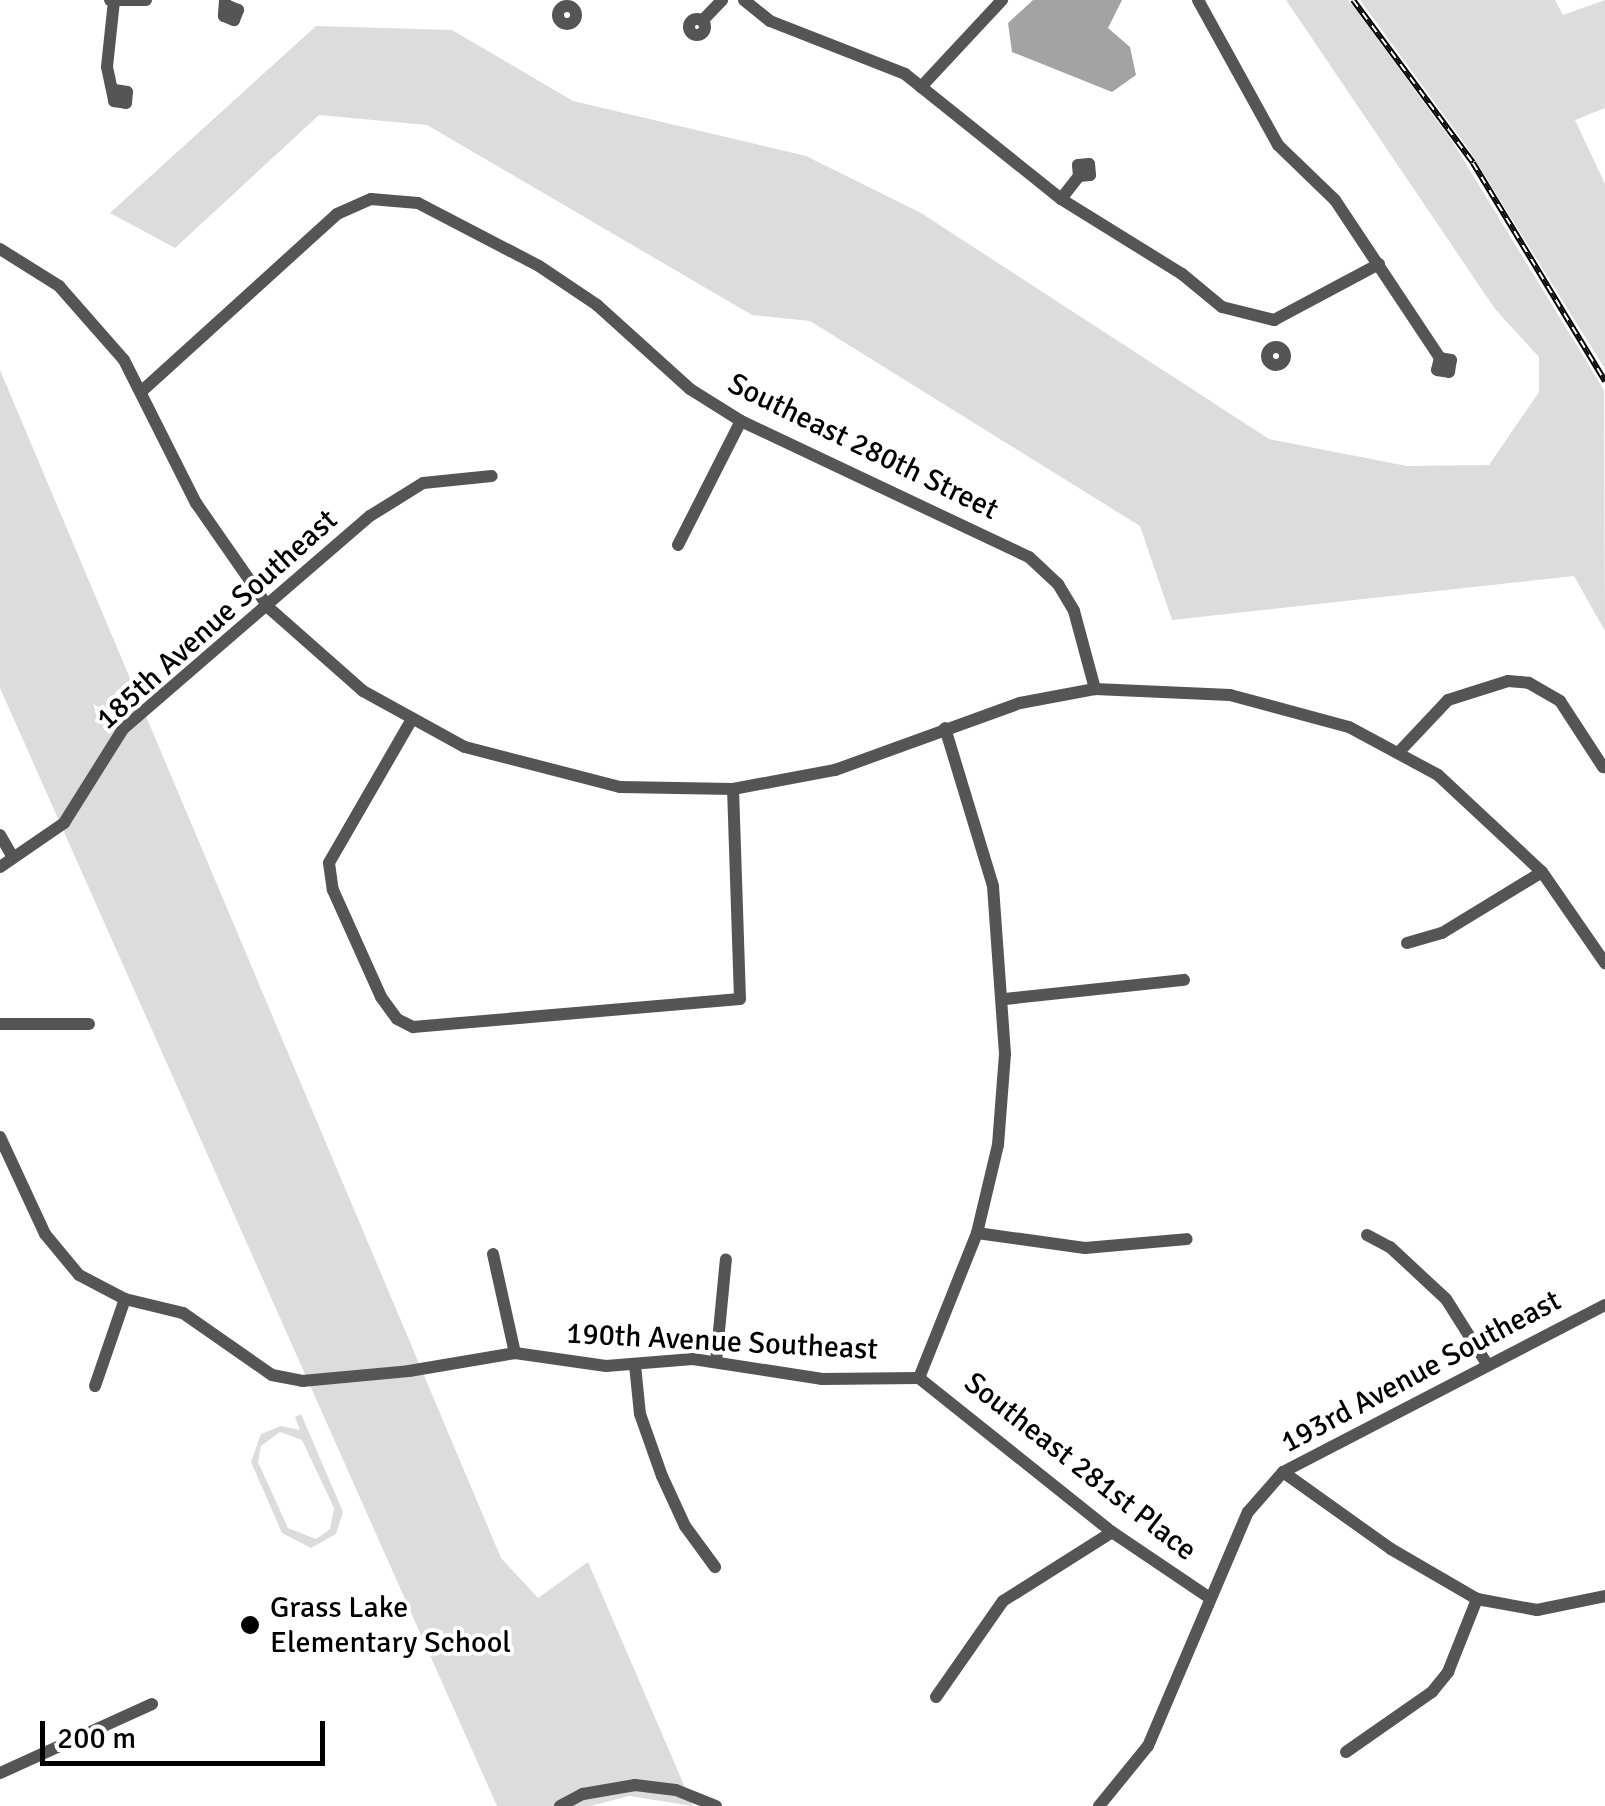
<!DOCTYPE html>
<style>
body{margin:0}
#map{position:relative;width:1605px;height:1806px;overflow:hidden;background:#fff;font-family:Signika,sans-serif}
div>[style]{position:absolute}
.green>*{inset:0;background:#dcdcdc}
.water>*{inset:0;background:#a3a3a3}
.minor>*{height:12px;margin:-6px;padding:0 6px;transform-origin:6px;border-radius:6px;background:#555}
.minor>.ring{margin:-6px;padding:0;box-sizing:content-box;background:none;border:12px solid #555;border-radius:50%}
.rail>*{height:6px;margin-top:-3px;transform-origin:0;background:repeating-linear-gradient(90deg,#fff 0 8px,#000 0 16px);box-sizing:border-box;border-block:2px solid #000}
.dots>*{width:28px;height:28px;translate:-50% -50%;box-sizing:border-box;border:5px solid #fff;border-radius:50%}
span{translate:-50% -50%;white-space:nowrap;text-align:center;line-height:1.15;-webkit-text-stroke:8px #fff;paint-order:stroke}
.street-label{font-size:30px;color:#000}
.poi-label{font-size:30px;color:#000}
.left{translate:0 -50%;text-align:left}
.scale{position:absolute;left:40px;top:1721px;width:285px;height:45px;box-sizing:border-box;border:5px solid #000;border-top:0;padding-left:12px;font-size:30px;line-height:35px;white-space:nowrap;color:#000;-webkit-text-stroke:8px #fff;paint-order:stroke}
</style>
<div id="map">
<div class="green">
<i style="clip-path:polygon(1286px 0,1348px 0,1357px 11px,1452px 141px,1604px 390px,1605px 631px,1574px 576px,1172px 620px,1140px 526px,810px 321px,752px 315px,427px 125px,319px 115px,175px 248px,110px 213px,316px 26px,452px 30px,573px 101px,806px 156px,921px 213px,1269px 439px,1407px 466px,1489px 465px,1539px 392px,1539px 357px,1495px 309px)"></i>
<i style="clip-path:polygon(1360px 0,1555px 0,1563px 15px,1605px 0,1605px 108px,1575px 120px,1605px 184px,1605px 369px,1467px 147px)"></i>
<i style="clip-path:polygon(0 370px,501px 1558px,538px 1598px,588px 1562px,693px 1806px,629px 1796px,590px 1806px,497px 1806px,0 688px)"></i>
<i style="clip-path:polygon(evenodd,301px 1414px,343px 1512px,336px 1534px,311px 1548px,282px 1533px,251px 1462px,261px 1434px,281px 1426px,300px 1430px,295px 1417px,301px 1414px,280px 1432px,302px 1440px,334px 1508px,330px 1529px,316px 1539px,288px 1528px,258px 1462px,261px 1446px,280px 1432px)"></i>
</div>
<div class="water">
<i style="clip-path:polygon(1033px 0,1122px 0,1108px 28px,1130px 47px,1136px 75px,1112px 92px,1012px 52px,1008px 23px)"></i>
</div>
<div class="minor">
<i style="left:110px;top:0;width:36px"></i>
<i style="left:225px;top:0;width:16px;rotate:94deg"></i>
<i style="left:224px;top:16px;width:11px;rotate:22deg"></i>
<i style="left:234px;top:20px;width:11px;rotate:-68deg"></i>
<i style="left:238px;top:10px;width:11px;rotate:-158deg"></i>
<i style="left:744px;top:0;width:33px;rotate:39deg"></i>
<i style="left:770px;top:21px;width:145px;rotate:21.4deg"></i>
<i style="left:905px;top:74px;width:200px;rotate:38.7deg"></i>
<i style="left:1061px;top:199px;width:142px;rotate:31.8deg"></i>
<i style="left:1182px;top:274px;width:52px;rotate:39.5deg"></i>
<i style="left:1222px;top:307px;width:54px;rotate:14deg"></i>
<i style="left:1198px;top:0;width:166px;rotate:61.1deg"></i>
<i style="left:1278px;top:145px;width:79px;rotate:44deg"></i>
<i style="left:1335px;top:200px;width:190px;rotate:56.4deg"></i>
<i style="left:1440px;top:358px;width:12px;rotate:104deg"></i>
<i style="left:1437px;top:370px;width:12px;rotate:9deg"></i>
<i style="left:1449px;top:372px;width:12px;rotate:-81deg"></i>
<i style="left:1451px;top:360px;width:11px;rotate:-170deg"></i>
<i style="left:114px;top:1px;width:66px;rotate:96.1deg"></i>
<i style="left:107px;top:67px;width:35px;rotate:78deg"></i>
<i style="left:114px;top:101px;width:12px;rotate:9deg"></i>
<i style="left:126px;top:103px;width:11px;rotate:-85deg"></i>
<i style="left:127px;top:92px;width:11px;rotate:-170deg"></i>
<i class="ring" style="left:558px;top:6px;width:6px;height:6px"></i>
<i class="ring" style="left:689px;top:19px;width:4px;height:4px"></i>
<i style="left:702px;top:21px;width:29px;rotate:-46deg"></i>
<i style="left:921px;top:87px;width:119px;rotate:-47deg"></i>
<i style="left:1061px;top:199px;width:29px;rotate:-52deg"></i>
<i style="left:1079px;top:176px;width:11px;rotate:-5deg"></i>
<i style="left:1090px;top:175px;width:11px;rotate:-95deg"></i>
<i style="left:1089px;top:164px;width:11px;rotate:175deg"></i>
<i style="left:1078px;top:165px;width:11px;rotate:85deg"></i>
<i style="left:0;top:249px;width:70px;rotate:32.1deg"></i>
<i style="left:59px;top:286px;width:98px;rotate:48.7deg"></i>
<i style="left:124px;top:360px;width:160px;rotate:63.3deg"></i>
<i style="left:196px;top:503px;width:128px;rotate:55.2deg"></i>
<i style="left:269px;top:608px;width:125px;rotate:41.4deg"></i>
<i style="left:363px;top:691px;width:116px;rotate:28.8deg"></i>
<i style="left:465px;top:747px;width:160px;rotate:14.5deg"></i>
<i style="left:620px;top:787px;width:113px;rotate:1deg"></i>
<i style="left:733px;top:789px;width:104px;rotate:-10.6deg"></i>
<i style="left:835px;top:770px;width:197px;rotate:-19.9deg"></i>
<i style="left:1020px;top:703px;width:76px;rotate:-10.6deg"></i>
<i style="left:1095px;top:689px;width:135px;rotate:2.5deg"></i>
<i style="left:1230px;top:695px;width:123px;rotate:15.1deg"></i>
<i style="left:1349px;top:727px;width:101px;rotate:28.3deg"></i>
<i style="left:1438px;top:775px;width:142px;rotate:43deg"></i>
<i style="left:1542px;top:872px;width:111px;rotate:55.3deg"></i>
<i style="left:1274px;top:320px;width:119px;rotate:-28.1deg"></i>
<i class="ring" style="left:1267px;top:347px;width:6px;height:6px"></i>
<i style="left:143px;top:390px;width:262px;rotate:-42.2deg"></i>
<i style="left:337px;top:214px;width:37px;rotate:-24deg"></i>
<i style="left:371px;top:199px;width:47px;rotate:4.9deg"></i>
<i style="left:418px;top:203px;width:136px;rotate:27.5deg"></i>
<i style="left:539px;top:266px;width:70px;rotate:33.9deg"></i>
<i style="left:597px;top:305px;width:125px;rotate:42.1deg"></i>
<i style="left:690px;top:389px;width:60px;rotate:32.1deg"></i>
<i style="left:741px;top:421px;width:318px;rotate:25.3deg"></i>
<i style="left:1029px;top:557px;width:40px;rotate:43deg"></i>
<i style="left:1058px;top:584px;width:31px;rotate:59deg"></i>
<i style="left:1074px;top:611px;width:81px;rotate:74.9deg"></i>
<i style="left:678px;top:545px;width:139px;rotate:-63.1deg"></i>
<i style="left:412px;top:719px;width:166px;rotate:120deg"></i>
<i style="left:329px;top:863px;width:27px;rotate:82deg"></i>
<i style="left:333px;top:890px;width:117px;rotate:65.8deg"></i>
<i style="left:381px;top:997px;width:27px;rotate:54deg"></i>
<i style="left:397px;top:1019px;width:18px;rotate:27deg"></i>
<i style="left:413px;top:1027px;width:328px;rotate:-4.9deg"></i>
<i style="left:740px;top:999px;width:210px;rotate:-91.9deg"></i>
<i style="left:1399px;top:752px;width:71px;rotate:-46.7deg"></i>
<i style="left:1448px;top:700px;width:63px;rotate:-17.6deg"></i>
<i style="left:1508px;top:681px;width:21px;rotate:5deg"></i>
<i style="left:1529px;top:683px;width:36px;rotate:30deg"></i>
<i style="left:1560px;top:701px;width:79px;rotate:56.9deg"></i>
<i style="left:0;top:835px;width:24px;rotate:60deg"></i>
<i style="left:0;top:867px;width:78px;rotate:-34.5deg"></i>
<i style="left:64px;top:823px;width:111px;rotate:-57.9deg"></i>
<i style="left:123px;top:729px;width:326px;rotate:-40.8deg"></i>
<i style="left:370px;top:516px;width:62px;rotate:-31.9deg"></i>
<i style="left:423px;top:483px;width:69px;rotate:-5.8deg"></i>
<i style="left:1407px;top:943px;width:36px;rotate:-16deg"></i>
<i style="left:1442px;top:933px;width:117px;rotate:-31.4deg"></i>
<i style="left:1005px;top:999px;width:180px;rotate:-6.1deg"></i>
<i style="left:0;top:1024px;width:89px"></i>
<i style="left:0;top:1137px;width:107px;rotate:65.1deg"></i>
<i style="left:45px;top:1234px;width:53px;rotate:50.3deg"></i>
<i style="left:79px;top:1275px;width:52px;rotate:27.6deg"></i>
<i style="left:125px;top:1299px;width:60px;rotate:13.6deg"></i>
<i style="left:183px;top:1313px;width:108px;rotate:34.9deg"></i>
<i style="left:272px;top:1375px;width:31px;rotate:11deg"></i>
<i style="left:302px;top:1381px;width:107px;rotate:-5.3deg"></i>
<i style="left:409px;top:1371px;width:108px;rotate:-9.6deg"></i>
<i style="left:515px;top:1353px;width:92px;rotate:8.1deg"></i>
<i style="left:606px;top:1366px;width:87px;rotate:-4.6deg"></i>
<i style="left:693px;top:1359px;width:131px;rotate:8.8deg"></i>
<i style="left:822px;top:1379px;width:97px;rotate:-0.6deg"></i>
<i style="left:919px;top:1378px;width:247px;rotate:38.6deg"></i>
<i style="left:1112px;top:1532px;width:118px;rotate:34deg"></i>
<i style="left:977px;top:1233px;width:109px;rotate:7.9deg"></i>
<i style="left:1085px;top:1248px;width:102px;rotate:-5deg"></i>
<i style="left:1367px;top:1235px;width:26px;rotate:28deg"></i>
<i style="left:1390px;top:1247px;width:76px;rotate:42.9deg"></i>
<i style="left:1446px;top:1299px;width:77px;rotate:57.8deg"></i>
<i style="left:493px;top:1254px;width:101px;rotate:77.5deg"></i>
<i style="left:716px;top:1362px;width:103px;rotate:-84.5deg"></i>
<i style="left:635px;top:1365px;width:49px;rotate:84.2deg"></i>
<i style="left:640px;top:1414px;width:66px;rotate:70.5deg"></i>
<i style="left:662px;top:1476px;width:55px;rotate:65.3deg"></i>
<i style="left:685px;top:1526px;width:51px;rotate:53.8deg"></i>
<i style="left:919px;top:1378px;width:156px;rotate:-68.2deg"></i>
<i style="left:977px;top:1233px;width:90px;rotate:-76.6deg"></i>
<i style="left:998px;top:1145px;width:91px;rotate:-85.6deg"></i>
<i style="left:1005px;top:1054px;width:168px;rotate:-94.1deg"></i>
<i style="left:993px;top:886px;width:165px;rotate:-106.9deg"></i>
<i style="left:95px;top:1386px;width:92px;rotate:-71deg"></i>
<i style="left:1283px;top:1472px;width:133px;rotate:35.5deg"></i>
<i style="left:1391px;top:1549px;width:99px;rotate:30.2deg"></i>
<i style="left:1477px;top:1599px;width:61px;rotate:10.4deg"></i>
<i style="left:1537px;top:1610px;width:69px;rotate:-11.6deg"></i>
<i style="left:936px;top:1697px;width:117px;rotate:-55.1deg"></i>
<i style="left:1003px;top:1601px;width:129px;rotate:-32.3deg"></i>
<i style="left:1346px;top:1752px;width:105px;rotate:-34.9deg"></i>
<i style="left:1432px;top:1692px;width:26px;rotate:-51deg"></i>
<i style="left:1448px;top:1672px;width:79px;rotate:-68.3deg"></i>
<i style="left:0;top:1773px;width:167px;rotate:-24.4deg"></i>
<i style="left:560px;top:1806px;width:26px;rotate:-28deg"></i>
<i style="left:583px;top:1794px;width:53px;rotate:-9.8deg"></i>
<i style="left:635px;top:1785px;width:41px;rotate:7deg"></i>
<i style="left:676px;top:1790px;width:43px;rotate:21.8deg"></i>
<i style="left:1099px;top:1806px;width:77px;rotate:-50.8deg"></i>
<i style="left:1148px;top:1746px;width:254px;rotate:-66.9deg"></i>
<i style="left:1248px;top:1512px;width:53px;rotate:-48.8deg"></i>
<i style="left:1283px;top:1472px;width:363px;rotate:-27.4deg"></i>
</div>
<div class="rail">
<i style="left:1353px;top:0;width:202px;rotate:53.6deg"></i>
<i style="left:1473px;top:163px;width:255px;rotate:58.8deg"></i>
</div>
<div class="dots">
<i style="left:250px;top:1625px;background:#000"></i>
</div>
<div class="street-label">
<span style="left:863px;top:447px;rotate:26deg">Southeast 280th Street</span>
<span style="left:217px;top:620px;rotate:-42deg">185th Avenue Southeast</span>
<span style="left:722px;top:1342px;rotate:3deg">190th Avenue Southeast</span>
<span style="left:1421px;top:1372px;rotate:-28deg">193rd Avenue Southeast</span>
<span style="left:1080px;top:1467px;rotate:38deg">Southeast 281st Place</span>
</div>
<div class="poi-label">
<span class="left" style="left:270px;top:1625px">Grass Lake<br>Elementary School</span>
</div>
<div class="scale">200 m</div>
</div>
